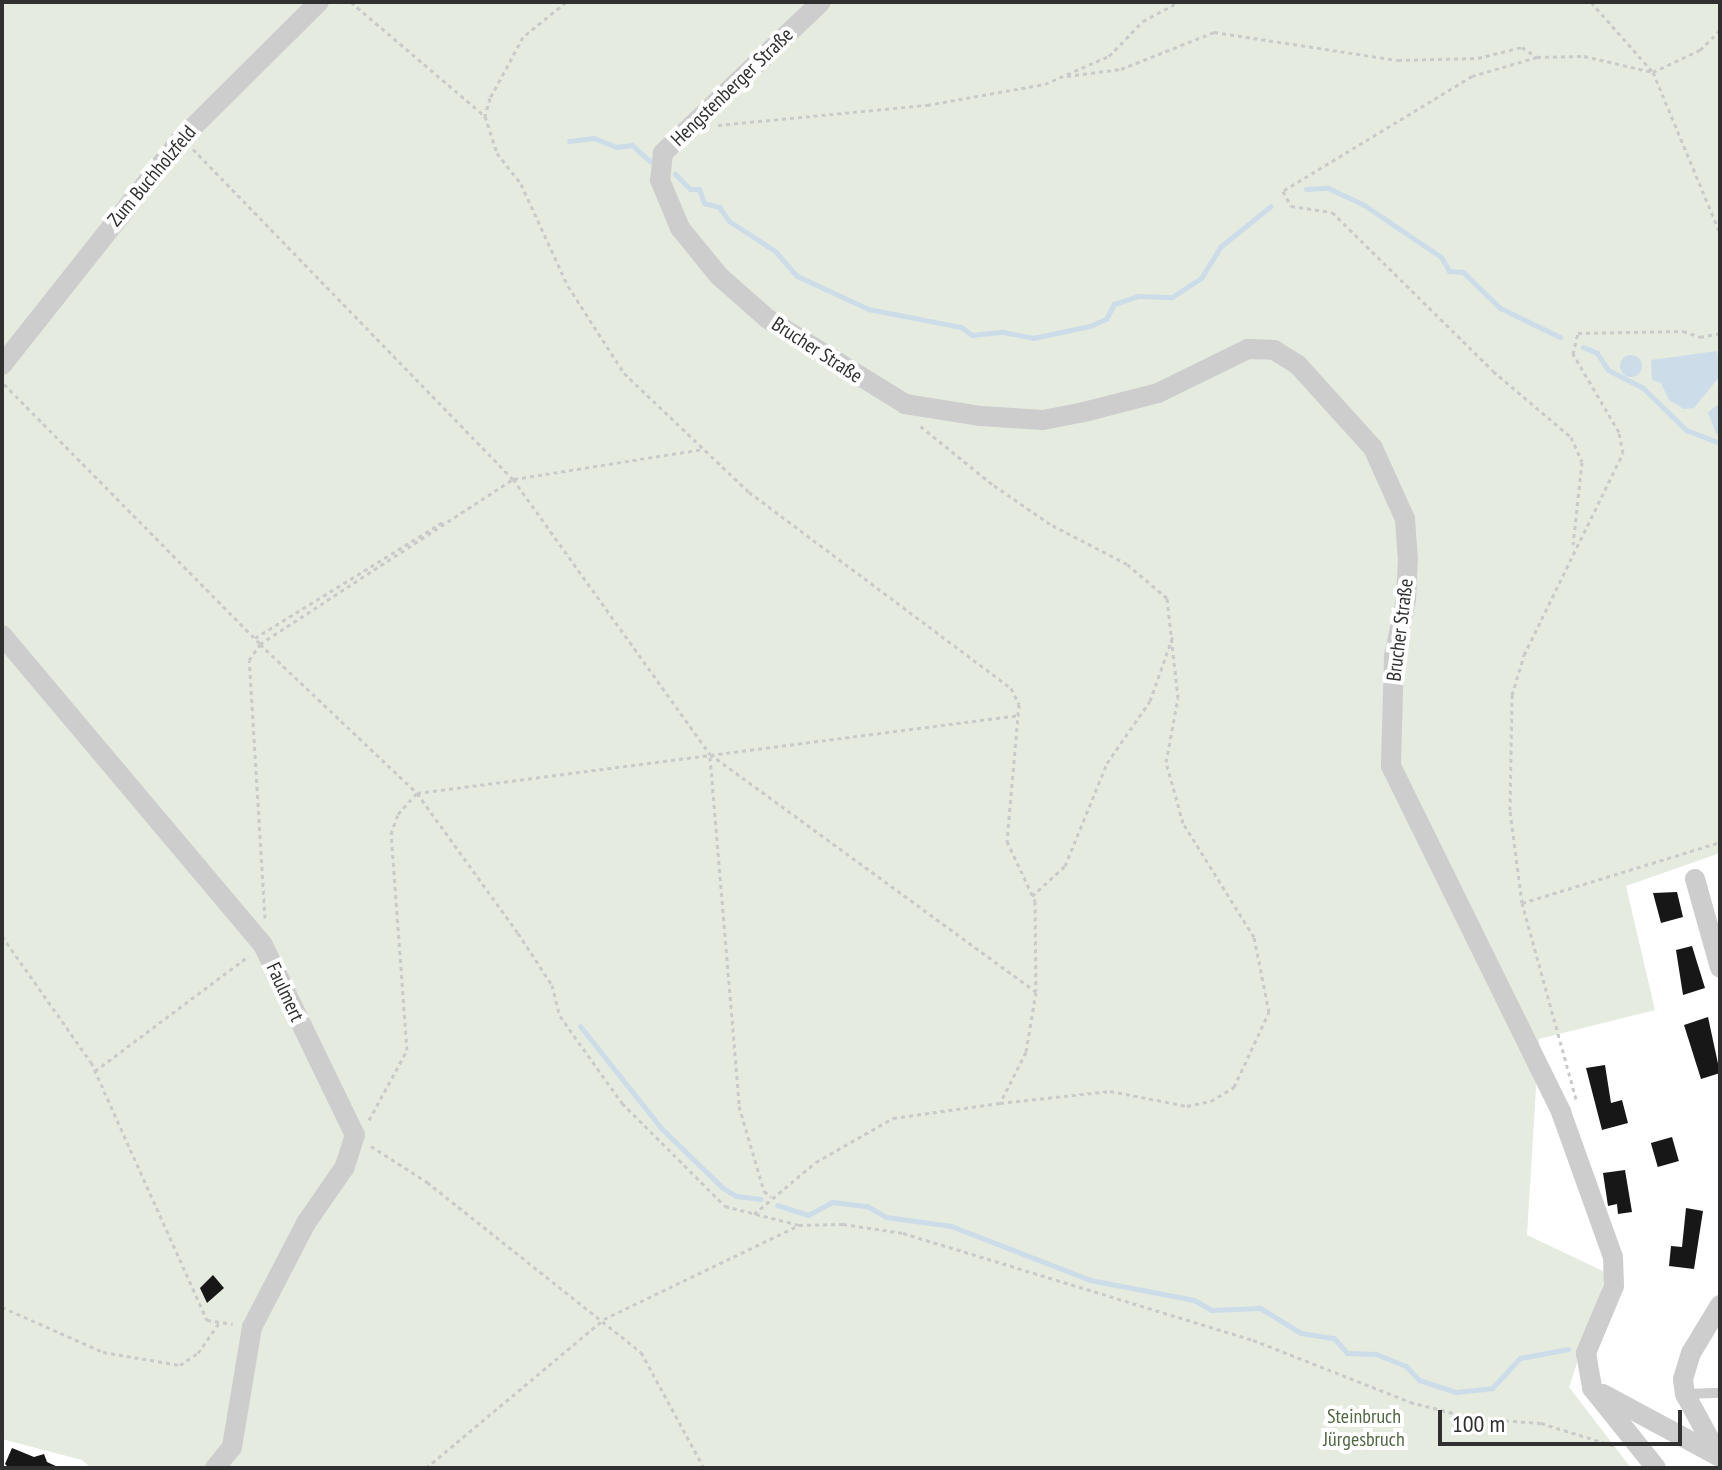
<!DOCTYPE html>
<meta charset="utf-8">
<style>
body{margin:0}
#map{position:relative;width:1722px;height:1470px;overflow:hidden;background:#fff;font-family:"PT Sans Narrow",sans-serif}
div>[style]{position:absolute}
.green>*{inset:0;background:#e5ebdf}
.water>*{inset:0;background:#cddce9}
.round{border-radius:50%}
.stream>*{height:5px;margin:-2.5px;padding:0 2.5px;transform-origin:2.5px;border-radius:2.5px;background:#cddce9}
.building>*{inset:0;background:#171717;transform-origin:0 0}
.path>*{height:3px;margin-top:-1.5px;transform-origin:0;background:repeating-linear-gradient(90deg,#cacaca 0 4px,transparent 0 8px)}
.lane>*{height:10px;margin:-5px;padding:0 5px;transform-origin:5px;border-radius:5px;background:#cdcdcd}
.street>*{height:20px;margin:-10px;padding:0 10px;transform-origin:10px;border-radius:10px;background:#cdcdcd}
span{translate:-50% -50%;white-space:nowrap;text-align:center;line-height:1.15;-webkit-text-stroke:8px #fff;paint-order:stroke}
.street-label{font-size:20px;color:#303030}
.park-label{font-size:20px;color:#506741}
.frame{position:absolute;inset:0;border:4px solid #303030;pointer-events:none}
.scale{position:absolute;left:1438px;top:1410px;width:244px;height:36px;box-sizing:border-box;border:4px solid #303030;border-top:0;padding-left:10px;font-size:24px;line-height:28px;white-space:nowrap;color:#303030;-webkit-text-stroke:6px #fff;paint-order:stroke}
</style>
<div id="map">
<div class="green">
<i style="clip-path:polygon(2px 2px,1720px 2px,1720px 853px,1626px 886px,1655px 1010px,1539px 1039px,1527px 1235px,1607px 1273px,1569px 1387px,1631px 1468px,91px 1468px,82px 1460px,2px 1439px)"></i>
</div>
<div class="water">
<i style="clip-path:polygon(1717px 351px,1720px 376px,1694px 408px,1684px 409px,1669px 400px,1661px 383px,1652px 380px,1651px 360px)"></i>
<i class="round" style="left:1620px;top:355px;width:22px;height:22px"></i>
<i style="clip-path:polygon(1720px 403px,1720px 434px,1716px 434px,1708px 412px)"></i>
</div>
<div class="stream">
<i style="left:569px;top:141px;width:25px;rotate:-7deg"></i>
<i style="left:594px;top:138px;width:24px;rotate:22deg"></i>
<i style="left:616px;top:147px;width:16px;rotate:-7deg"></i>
<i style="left:632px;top:145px;width:24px;rotate:42deg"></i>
<i style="left:675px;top:174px;width:21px;rotate:45deg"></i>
<i style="left:690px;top:189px;width:9px"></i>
<i style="left:699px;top:189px;width:15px;rotate:70deg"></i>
<i style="left:704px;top:203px;width:16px;rotate:15deg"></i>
<i style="left:719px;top:207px;width:17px;rotate:54deg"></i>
<i style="left:729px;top:221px;width:55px;rotate:33.1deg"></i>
<i style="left:775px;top:251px;width:33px;rotate:49deg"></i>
<i style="left:797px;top:276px;width:78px;rotate:24.9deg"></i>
<i style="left:868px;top:309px;width:95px;rotate:11deg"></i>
<i style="left:961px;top:327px;width:14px;rotate:36deg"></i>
<i style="left:972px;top:335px;width:31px;rotate:-6deg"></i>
<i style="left:1003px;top:332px;width:31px;rotate:11deg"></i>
<i style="left:1033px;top:338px;width:58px;rotate:-11.9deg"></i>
<i style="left:1090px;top:326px;width:17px;rotate:-24deg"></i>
<i style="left:1106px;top:319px;width:17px;rotate:-62deg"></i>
<i style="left:1114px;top:304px;width:26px;rotate:-18deg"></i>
<i style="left:1139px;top:296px;width:33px;rotate:2deg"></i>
<i style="left:1172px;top:297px;width:35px;rotate:-33deg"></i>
<i style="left:1201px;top:278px;width:36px;rotate:-58deg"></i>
<i style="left:1220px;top:247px;width:65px;rotate:-38.8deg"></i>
<i style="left:1306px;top:189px;width:22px;rotate:-3deg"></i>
<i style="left:1328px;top:188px;width:40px;rotate:25deg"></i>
<i style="left:1364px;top:205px;width:93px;rotate:34deg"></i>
<i style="left:1441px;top:257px;width:16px;rotate:60deg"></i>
<i style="left:1449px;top:271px;width:14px;rotate:4deg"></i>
<i style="left:1463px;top:272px;width:52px;rotate:44.2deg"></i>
<i style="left:1500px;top:308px;width:67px;rotate:25.8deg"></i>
<i style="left:1583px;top:347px;width:15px;rotate:23deg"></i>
<i style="left:1597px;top:353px;width:20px;rotate:57deg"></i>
<i style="left:1608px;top:370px;width:38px;rotate:27deg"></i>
<i style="left:1642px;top:387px;width:62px;rotate:44.3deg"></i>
<i style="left:1686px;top:430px;width:36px;rotate:21deg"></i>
<i style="left:580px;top:1026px;width:130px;rotate:51.5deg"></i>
<i style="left:661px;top:1128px;width:86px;rotate:44.1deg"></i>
<i style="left:723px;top:1188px;width:15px;rotate:32deg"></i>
<i style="left:736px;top:1196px;width:25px;rotate:7deg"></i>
<i style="left:777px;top:1205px;width:33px;rotate:18deg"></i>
<i style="left:808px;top:1215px;width:27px;rotate:-28deg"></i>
<i style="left:832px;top:1202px;width:35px;rotate:7deg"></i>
<i style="left:867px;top:1206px;width:22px;rotate:30deg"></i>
<i style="left:886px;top:1217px;width:66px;rotate:7.9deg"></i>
<i style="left:951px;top:1226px;width:149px;rotate:21.2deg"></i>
<i style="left:1090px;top:1280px;width:106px;rotate:10.9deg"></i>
<i style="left:1194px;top:1300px;width:20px;rotate:30deg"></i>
<i style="left:1211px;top:1310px;width:49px;rotate:-2.3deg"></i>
<i style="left:1260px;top:1308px;width:48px;rotate:31.4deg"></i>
<i style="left:1301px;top:1333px;width:33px;rotate:9deg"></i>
<i style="left:1334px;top:1338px;width:20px;rotate:49deg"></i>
<i style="left:1347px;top:1353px;width:29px;rotate:2deg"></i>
<i style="left:1376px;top:1354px;width:32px;rotate:22deg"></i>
<i style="left:1406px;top:1366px;width:19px;rotate:47deg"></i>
<i style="left:1419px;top:1380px;width:39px;rotate:18deg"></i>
<i style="left:1456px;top:1392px;width:36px;rotate:-6deg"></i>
<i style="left:1492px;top:1388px;width:41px;rotate:-47deg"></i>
<i style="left:1520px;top:1358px;width:49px;rotate:-10.6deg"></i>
</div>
<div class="building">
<i style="clip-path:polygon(1677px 892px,1683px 917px,1661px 923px,1653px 893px)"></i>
<i style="clip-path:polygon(1692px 946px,1705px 988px,1683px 995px,1676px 950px)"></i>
<i style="clip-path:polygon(1708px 1017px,1720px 1073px,1701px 1079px,1684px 1025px)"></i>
<i style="clip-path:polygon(1605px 1065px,1611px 1103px,1622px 1100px,1628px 1123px,1602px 1130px,1586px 1068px)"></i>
<i style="left:1672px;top:1137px;width:25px;height:22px;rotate:74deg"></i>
<i style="clip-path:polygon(1625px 1170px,1632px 1212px,1618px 1214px,1617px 1204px,1608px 1206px,1603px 1173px)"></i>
<i style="clip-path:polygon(1686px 1208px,1703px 1211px,1694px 1269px,1669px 1266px,1671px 1246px,1682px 1247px)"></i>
<i style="clip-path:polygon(213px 1275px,224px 1288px,207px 1303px,200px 1288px)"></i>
<i style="clip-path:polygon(12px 1448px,34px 1457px,44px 1454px,47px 1462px,60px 1468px,9px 1468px,5px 1464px)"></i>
</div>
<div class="path">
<i style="left:351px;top:2px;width:176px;rotate:40.4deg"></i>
<i style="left:566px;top:2px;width:55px;rotate:140.9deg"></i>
<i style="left:523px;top:37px;width:69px;rotate:118.4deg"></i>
<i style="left:490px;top:98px;width:19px;rotate:106deg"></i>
<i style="left:485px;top:116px;width:39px;rotate:72deg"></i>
<i style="left:497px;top:153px;width:39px;rotate:52deg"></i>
<i style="left:521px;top:184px;width:112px;rotate:65.3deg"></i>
<i style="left:568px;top:286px;width:103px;rotate:57.2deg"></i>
<i style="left:624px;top:373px;width:173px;rotate:43.6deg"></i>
<i style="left:749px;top:492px;width:327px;rotate:36.8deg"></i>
<i style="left:1011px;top:688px;width:18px;rotate:63deg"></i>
<i style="left:1019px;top:704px;width:138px;rotate:95deg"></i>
<i style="left:1007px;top:841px;width:66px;rotate:65deg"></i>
<i style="left:1035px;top:901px;width:89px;rotate:89.4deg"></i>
<i style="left:1591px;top:2px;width:94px;rotate:48.5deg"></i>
<i style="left:1653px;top:72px;width:174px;rotate:67.4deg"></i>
<i style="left:1537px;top:57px;width:68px;rotate:163.7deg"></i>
<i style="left:1472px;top:76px;width:221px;rotate:148.7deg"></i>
<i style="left:1283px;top:191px;width:17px;rotate:62deg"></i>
<i style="left:1291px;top:206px;width:41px;rotate:8.3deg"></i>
<i style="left:1332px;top:212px;width:226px;rotate:44.6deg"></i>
<i style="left:1493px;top:371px;width:102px;rotate:40.2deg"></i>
<i style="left:1571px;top:437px;width:27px;rotate:66deg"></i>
<i style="left:1582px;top:462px;width:83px;rotate:96.2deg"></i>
<i style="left:1067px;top:76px;width:54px;rotate:-7.4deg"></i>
<i style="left:1121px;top:69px;width:100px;rotate:-21.7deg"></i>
<i style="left:1214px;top:32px;width:186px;rotate:8.7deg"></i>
<i style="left:1398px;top:60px;width:80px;rotate:-1.4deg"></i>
<i style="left:1478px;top:58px;width:45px;rotate:-14deg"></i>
<i style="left:1522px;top:47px;width:18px;rotate:34deg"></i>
<i style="left:1537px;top:57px;width:47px;rotate:-1.2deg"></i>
<i style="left:1584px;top:56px;width:71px;rotate:13.1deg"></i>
<i style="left:1653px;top:72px;width:52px;rotate:-25.1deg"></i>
<i style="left:1700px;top:50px;width:28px;rotate:-45deg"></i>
<i style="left:718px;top:125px;width:210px;rotate:-5.5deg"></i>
<i style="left:927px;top:105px;width:120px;rotate:-10.1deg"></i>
<i style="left:1045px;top:84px;width:70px;rotate:-23.6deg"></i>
<i style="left:1109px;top:56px;width:49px;rotate:-45.8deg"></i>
<i style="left:1143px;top:21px;width:40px;rotate:-28deg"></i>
<i style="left:193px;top:149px;width:460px;rotate:45.9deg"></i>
<i style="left:513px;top:479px;width:338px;rotate:54.4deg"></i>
<i style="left:710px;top:754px;width:404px;rotate:36.1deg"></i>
<i style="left:1036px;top:992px;width:61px;rotate:99.5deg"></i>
<i style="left:1026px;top:1052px;width:57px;rotate:117deg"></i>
<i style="left:1000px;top:1103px;width:111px;rotate:-6.2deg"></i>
<i style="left:1110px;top:1091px;width:78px;rotate:11deg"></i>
<i style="left:1187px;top:1106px;width:25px;rotate:-12deg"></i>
<i style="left:1211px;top:1101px;width:27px;rotate:-31deg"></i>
<i style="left:1234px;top:1087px;width:83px;rotate:-65deg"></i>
<i style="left:1269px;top:1012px;width:76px;rotate:-101.3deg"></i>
<i style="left:1254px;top:937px;width:134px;rotate:-121.9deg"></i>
<i style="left:1183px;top:823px;width:63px;rotate:-105.6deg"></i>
<i style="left:1166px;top:762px;width:65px;rotate:-79.4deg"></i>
<i style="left:1178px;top:698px;width:101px;rotate:-96.3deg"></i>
<i style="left:1167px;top:598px;width:52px;rotate:-139.6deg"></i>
<i style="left:1127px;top:564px;width:87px;rotate:-152.5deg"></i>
<i style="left:1050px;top:524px;width:70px;rotate:-145.4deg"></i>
<i style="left:992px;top:484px;width:95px;rotate:-141deg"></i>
<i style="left:4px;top:384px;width:365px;rotate:45.4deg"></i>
<i style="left:260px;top:644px;width:216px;rotate:43.5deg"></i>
<i style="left:417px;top:793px;width:607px;rotate:-7.38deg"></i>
<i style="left:514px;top:479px;width:191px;rotate:-9deg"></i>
<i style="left:255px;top:638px;width:221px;rotate:-31.7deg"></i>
<i style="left:710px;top:757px;width:350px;rotate:85.2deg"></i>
<i style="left:739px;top:1106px;width:89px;rotate:73.6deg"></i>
<i style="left:764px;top:1191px;width:9px;rotate:41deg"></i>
<i style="left:1032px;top:896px;width:45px;rotate:-42.3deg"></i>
<i style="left:1065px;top:866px;width:111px;rotate:-67.8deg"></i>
<i style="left:1107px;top:763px;width:75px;rotate:-55.3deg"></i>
<i style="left:1150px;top:701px;width:69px;rotate:-70.5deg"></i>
<i style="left:1522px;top:903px;width:207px;rotate:-17.1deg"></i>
<i style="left:265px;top:918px;width:258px;rotate:-93.5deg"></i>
<i style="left:249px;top:660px;width:19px;rotate:-55deg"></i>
<i style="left:260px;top:644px;width:302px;rotate:-33.1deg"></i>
<i style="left:2px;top:936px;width:154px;rotate:54.8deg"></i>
<i style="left:91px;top:1062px;width:283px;rotate:65.8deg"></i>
<i style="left:207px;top:1320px;width:26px;rotate:9deg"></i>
<i style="left:95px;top:1071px;width:192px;rotate:-36.8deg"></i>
<i style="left:1576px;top:1099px;width:203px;rotate:-105.4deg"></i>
<i style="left:1522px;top:903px;width:94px;rotate:-97.4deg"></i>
<i style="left:1510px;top:810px;width:115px;rotate:-89deg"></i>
<i style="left:1512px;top:695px;width:42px;rotate:-73.3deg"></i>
<i style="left:1524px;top:655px;width:225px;rotate:-63.9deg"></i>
<i style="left:1623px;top:453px;width:21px;rotate:-101deg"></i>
<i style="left:1619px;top:432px;width:91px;rotate:-120.5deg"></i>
<i style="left:1573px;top:354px;width:22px;rotate:-77deg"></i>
<i style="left:1578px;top:333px;width:105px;rotate:-1.1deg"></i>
<i style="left:1683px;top:331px;width:18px;rotate:19deg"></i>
<i style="left:1700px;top:337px;width:20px;rotate:-11deg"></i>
<i style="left:369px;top:1120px;width:80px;rotate:-61.5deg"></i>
<i style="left:407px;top:1050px;width:217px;rotate:-94.2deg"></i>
<i style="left:391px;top:834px;width:21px;rotate:-71deg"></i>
<i style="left:398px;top:814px;width:28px;rotate:-48deg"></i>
<i style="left:417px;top:793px;width:173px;rotate:54.2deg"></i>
<i style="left:518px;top:933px;width:62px;rotate:56.8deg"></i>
<i style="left:552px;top:985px;width:32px;rotate:76deg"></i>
<i style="left:560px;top:1016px;width:107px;rotate:54.5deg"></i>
<i style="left:622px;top:1103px;width:146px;rotate:45deg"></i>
<i style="left:725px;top:1206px;width:76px;rotate:14.4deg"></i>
<i style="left:799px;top:1225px;width:44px;rotate:-1.3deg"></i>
<i style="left:843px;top:1224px;width:61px;rotate:8.5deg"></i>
<i style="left:903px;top:1233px;width:366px;rotate:17deg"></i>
<i style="left:1253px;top:1340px;width:169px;rotate:21.5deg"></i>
<i style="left:1410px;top:1402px;width:65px;rotate:14.3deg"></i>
<i style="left:1473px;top:1418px;width:68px;rotate:4.2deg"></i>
<i style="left:1541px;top:1423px;width:77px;rotate:17.3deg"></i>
<i style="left:371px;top:1146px;width:67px;rotate:32.7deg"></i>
<i style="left:427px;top:1182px;width:273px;rotate:38.5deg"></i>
<i style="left:641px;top:1352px;width:132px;rotate:61.5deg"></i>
<i style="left:754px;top:1214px;width:81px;rotate:-40deg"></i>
<i style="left:816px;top:1162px;width:89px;rotate:-29.7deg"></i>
<i style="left:893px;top:1118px;width:108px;rotate:-8deg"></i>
<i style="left:2px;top:1307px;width:111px;rotate:24deg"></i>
<i style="left:103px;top:1352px;width:78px;rotate:9.6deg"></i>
<i style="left:180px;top:1365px;width:22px;rotate:-34deg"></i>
<i style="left:198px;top:1353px;width:38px;rotate:-55deg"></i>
<i style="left:426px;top:1468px;width:232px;rotate:-39.9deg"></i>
<i style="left:604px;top:1319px;width:216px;rotate:-25.7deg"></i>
</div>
<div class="lane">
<i style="left:1687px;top:1394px;width:33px;rotate:-2deg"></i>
</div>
<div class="street">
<i style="left:821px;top:2px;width:219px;rotate:136.3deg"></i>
<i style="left:663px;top:153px;width:27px;rotate:96deg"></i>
<i style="left:660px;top:180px;width:52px;rotate:67.4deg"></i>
<i style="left:680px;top:228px;width:62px;rotate:50.9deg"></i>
<i style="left:719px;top:276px;width:65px;rotate:41.3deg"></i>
<i style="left:768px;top:319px;width:161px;rotate:31.8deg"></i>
<i style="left:905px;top:404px;width:77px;rotate:9deg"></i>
<i style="left:981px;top:416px;width:62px;rotate:3.7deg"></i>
<i style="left:1043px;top:420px;width:42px;rotate:-11deg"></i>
<i style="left:1084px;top:412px;width:76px;rotate:-14.4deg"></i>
<i style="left:1158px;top:393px;width:100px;rotate:-26.1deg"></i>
<i style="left:1248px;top:349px;width:26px;rotate:2deg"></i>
<i style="left:1274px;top:350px;width:28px;rotate:32deg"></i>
<i style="left:1298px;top:365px;width:112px;rotate:47.9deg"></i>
<i style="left:1373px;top:448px;width:78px;rotate:65.7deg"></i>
<i style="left:1405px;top:519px;width:39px;rotate:86deg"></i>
<i style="left:1408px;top:558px;width:41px;rotate:92.8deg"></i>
<i style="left:1406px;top:599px;width:58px;rotate:101.9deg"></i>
<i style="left:1394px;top:656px;width:110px;rotate:91.6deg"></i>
<i style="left:1391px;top:766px;width:386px;rotate:63.8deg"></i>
<i style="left:1561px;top:1112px;width:154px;rotate:70.3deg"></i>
<i style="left:1613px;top:1257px;width:29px;rotate:88deg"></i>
<i style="left:1614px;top:1286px;width:73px;rotate:112.7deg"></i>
<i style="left:1586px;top:1353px;width:36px;rotate:80deg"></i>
<i style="left:1592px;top:1388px;width:102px;rotate:51.3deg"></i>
<i style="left:2px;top:365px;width:290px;rotate:-51.6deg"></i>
<i style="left:182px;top:138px;width:193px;rotate:-44.8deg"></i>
<i style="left:2px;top:635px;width:405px;rotate:49.9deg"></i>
<i style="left:263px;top:945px;width:211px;rotate:64.2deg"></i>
<i style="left:355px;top:1135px;width:35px;rotate:108deg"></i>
<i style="left:344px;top:1168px;width:67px;rotate:124.6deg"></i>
<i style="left:306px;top:1223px;width:117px;rotate:117.4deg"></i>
<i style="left:252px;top:1327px;width:122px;rotate:99.5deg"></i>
<i style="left:232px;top:1447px;width:27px;rotate:129deg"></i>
<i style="left:1695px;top:879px;width:92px;rotate:74.3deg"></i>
<i style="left:1603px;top:1394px;width:131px;rotate:28.3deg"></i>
<i style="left:1716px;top:1451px;width:65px;rotate:-118.5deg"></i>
<i style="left:1685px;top:1394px;width:15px;rotate:-98deg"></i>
<i style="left:1683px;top:1379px;width:27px;rotate:-73deg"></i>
<i style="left:1691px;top:1353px;width:56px;rotate:-58.9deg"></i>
</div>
<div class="street-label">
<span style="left:732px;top:87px;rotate:-44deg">Hengstenberger Straße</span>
<span style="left:152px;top:176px;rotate:-50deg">Zum Buchholzfeld</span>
<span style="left:817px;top:350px;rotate:33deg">Brucher Straße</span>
<span style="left:1400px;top:630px;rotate:-83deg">Brucher Straße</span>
<span style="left:285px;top:992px;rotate:65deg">Faulmert</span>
</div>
<div class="park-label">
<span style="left:1364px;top:1428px">Steinbruch<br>Jürgesbruch</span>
</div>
<div class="frame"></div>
<div class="scale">100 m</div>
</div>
